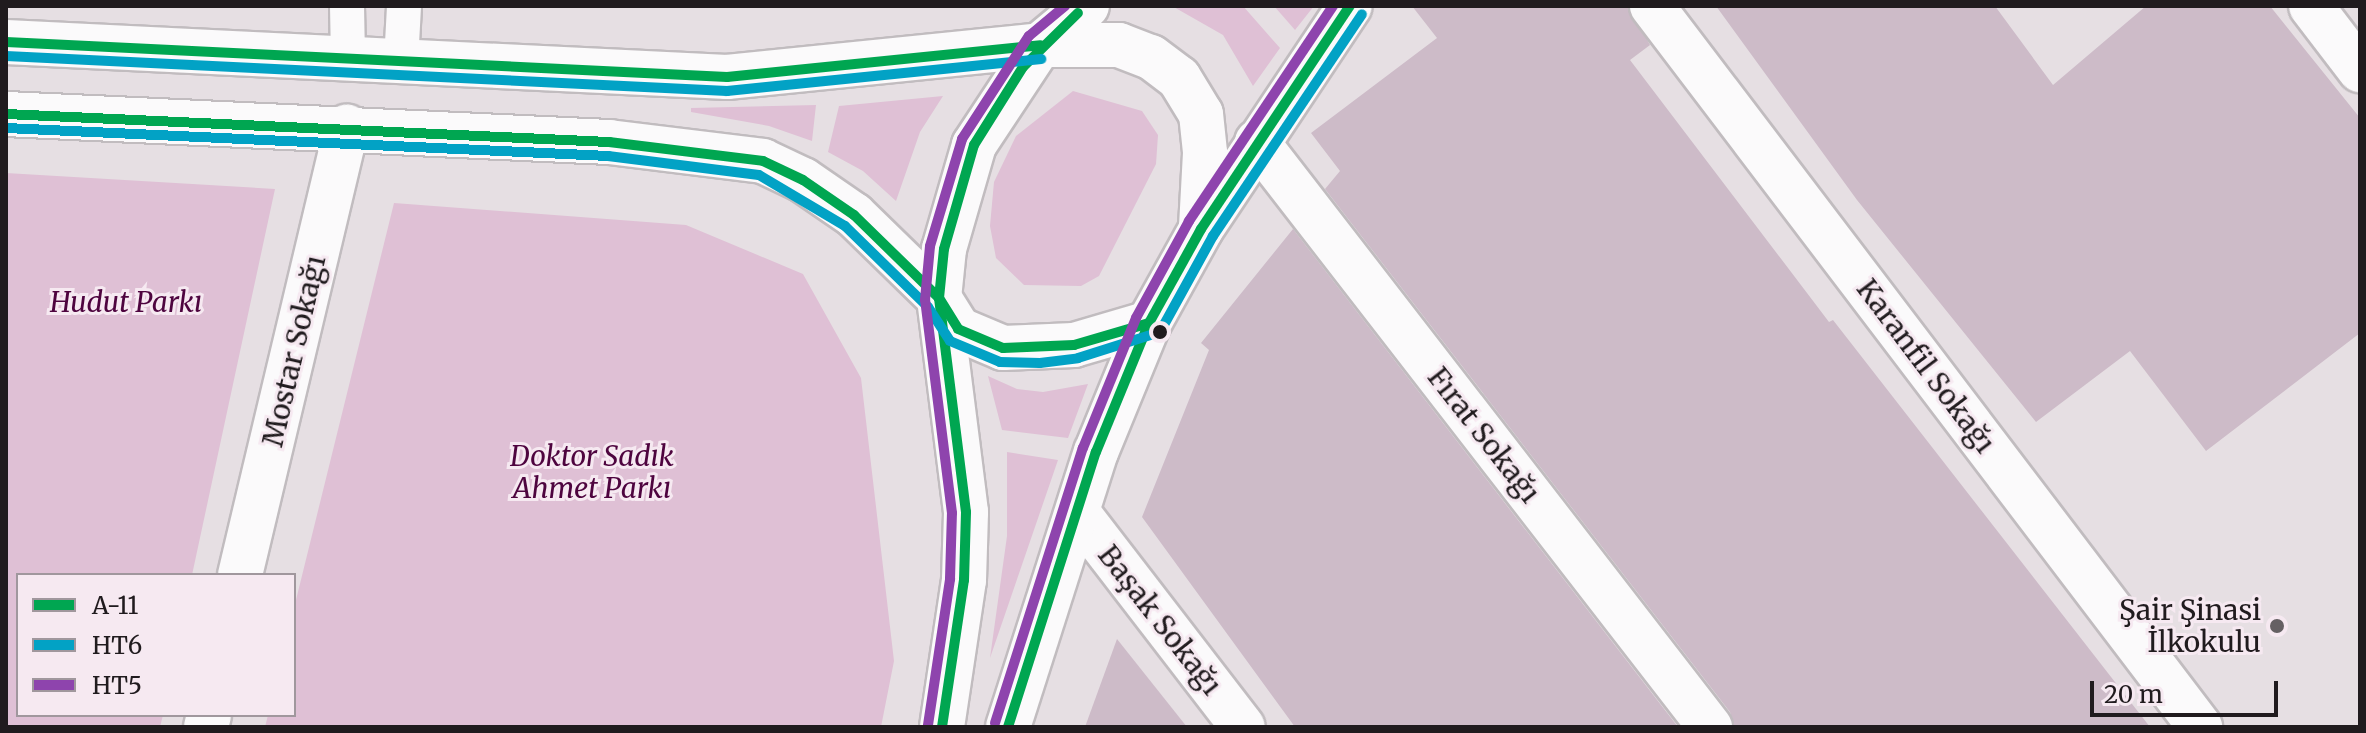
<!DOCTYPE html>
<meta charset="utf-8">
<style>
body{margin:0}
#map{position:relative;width:2366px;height:733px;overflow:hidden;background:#e6dfe3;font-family:Merriweather,serif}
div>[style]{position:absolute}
.green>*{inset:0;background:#dfc0d5}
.building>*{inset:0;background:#cdbbc8}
.roads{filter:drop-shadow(2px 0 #c1bcbf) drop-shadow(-2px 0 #c1bcbf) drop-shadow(0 2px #c1bcbf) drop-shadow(0 -2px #c1bcbf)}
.service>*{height:34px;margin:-17px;padding:0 17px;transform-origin:17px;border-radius:17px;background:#fbfafb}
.minor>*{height:44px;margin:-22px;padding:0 22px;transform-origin:22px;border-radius:22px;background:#fbfafb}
.secondary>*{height:44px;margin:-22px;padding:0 22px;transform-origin:22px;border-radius:22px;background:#fbfafb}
.primary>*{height:44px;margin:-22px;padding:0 22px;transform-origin:22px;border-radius:22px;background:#fbfafb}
.bus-1>*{height:10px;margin:-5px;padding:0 5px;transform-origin:5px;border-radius:5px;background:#00a651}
.bus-2>*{height:10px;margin:-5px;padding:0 5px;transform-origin:5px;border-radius:5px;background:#02a2c5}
.bus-3>*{height:10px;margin:-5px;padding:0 5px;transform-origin:5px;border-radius:5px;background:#8e44ad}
.dots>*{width:22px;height:22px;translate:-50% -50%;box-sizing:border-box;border:4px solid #f6e9f1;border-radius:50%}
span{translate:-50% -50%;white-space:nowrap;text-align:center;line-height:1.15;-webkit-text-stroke:6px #f6e9f1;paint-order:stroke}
.park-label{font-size:28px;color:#4e043f;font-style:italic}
.street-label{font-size:28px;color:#201b1e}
.poi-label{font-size:28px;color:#201b1e}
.right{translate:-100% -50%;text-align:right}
.frame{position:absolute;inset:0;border:8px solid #201b1e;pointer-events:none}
.legend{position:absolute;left:16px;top:573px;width:280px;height:144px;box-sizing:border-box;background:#f6e9f1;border:2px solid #a0979d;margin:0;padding:10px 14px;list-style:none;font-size:24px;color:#201b1e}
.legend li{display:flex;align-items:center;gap:16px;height:40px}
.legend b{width:40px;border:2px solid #a0979d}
.scale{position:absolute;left:2090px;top:681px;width:188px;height:36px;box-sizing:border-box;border:4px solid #201b1e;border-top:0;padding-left:10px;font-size:24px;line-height:28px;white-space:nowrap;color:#201b1e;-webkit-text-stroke:6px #f6e9f1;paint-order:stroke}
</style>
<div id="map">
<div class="green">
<i style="clip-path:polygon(1172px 6px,1243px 6px,1280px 48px,1253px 86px,1223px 35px)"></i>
<i style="clip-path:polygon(1274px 6px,1314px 6px,1295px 30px)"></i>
<i style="clip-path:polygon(1073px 91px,1142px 111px,1158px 135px,1156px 164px,1099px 276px,1081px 286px,1024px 285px,996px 258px,990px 226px,994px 182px,1016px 136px)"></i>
<i style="clip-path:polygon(943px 96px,920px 132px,896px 201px,863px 171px,828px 152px,839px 106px)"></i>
<i style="clip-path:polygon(816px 105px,812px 141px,769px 126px,691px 112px,691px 108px)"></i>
<i style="clip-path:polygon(6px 173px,275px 189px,192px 575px,18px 575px,18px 715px,163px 715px,160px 727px,6px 727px)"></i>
<i style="clip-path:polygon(394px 203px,686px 225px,803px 274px,861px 378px,894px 661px,881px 727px,265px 727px,268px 715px,294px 715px,294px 608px)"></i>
<i style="clip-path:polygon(988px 376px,1017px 389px,1043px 392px,1088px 384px,1068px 438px,1002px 430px)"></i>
<i style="clip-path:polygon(1007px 452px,1058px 460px,990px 658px,1007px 536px)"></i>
</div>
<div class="building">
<i style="clip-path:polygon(1412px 6px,1628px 6px,1650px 45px,1630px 60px,1829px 322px,1833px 320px,2150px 727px,1734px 727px,1730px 712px,1325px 189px,1340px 171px,1311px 133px,1437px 38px)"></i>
<i style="clip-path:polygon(1716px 6px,1995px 6px,2053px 85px,2146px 6px,2270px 6px,2360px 118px,2360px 333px,2206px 451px,2130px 351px,2036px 422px,1857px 200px)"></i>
<i style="clip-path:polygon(1293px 229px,1678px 727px,1295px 727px,1142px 517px,1209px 350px,1201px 343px)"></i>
<i style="clip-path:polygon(1117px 639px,1187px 727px,1085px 727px)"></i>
</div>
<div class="roads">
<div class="service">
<i style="left:347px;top:6px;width:53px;rotate:88.9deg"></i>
<i style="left:401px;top:62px;width:56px;rotate:-86.9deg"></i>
</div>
<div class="minor">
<i style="left:1652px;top:6px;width:906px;rotate:52.76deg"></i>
<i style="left:2311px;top:6px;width:81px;rotate:52.6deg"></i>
<i style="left:1257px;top:142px;width:740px;rotate:52.25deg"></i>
<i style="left:1078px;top:513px;width:270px;rotate:52.4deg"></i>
<i style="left:240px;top:575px;width:461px;rotate:-76.6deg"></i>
<i style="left:206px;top:727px;width:12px;rotate:-76deg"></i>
</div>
<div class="secondary">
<i style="left:6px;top:42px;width:722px;rotate:2.78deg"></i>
<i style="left:727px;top:77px;width:315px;rotate:-5.8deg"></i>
<i style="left:6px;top:114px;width:604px;rotate:2.66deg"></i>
<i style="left:609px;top:142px;width:155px;rotate:7deg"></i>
<i style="left:763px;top:161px;width:44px;rotate:25.4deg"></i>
<i style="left:803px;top:180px;width:62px;rotate:34.5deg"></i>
<i style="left:854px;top:215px;width:119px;rotate:44.3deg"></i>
</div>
<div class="primary">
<i style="left:1040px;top:45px;width:79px"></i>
<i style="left:1119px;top:45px;width:34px;rotate:21deg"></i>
<i style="left:1151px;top:57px;width:35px;rotate:37deg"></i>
<i style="left:1179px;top:78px;width:42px;rotate:58.6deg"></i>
<i style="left:1201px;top:114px;width:39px;rotate:84deg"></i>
<i style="left:1205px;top:153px;width:73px;rotate:93.1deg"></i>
<i style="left:939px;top:298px;width:36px;rotate:58deg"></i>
<i style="left:958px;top:329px;width:49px;rotate:22.9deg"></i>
<i style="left:1003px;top:348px;width:71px;rotate:-2.4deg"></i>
<i style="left:1074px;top:345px;width:78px;rotate:-16.3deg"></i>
<i style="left:942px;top:727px;width:149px;rotate:-81.5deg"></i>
<i style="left:964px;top:580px;width:68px;rotate:-88.3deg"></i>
<i style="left:966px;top:512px;width:216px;rotate:-97.2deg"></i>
<i style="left:939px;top:298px;width:49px;rotate:-84.2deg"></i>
<i style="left:944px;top:249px;width:108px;rotate:-73.9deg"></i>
<i style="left:974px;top:145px;width:120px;rotate:-56.6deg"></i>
<i style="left:1040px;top:45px;width:61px;rotate:-39.7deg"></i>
<i style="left:1008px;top:727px;width:289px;rotate:-72.3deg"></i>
<i style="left:1096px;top:452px;width:139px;rotate:-67.7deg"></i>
<i style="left:1149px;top:323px;width:107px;rotate:-61deg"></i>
<i style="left:1201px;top:229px;width:268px;rotate:-56.3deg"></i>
</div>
</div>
<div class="bus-1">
<i style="left:6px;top:42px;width:722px;rotate:2.78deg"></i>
<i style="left:727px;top:77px;width:315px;rotate:-5.8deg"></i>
<i style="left:6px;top:114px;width:604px;rotate:2.66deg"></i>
<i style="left:609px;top:142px;width:155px;rotate:7deg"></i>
<i style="left:763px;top:161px;width:44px;rotate:25.4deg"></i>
<i style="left:803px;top:180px;width:62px;rotate:34.5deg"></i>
<i style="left:854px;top:215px;width:119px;rotate:44.3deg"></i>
<i style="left:939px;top:298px;width:36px;rotate:58deg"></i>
<i style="left:958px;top:329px;width:49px;rotate:22.9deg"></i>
<i style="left:1003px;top:348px;width:71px;rotate:-2.4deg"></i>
<i style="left:1074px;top:345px;width:78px;rotate:-16.3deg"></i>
<i style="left:942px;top:727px;width:149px;rotate:-81.5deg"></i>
<i style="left:964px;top:580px;width:68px;rotate:-88.3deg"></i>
<i style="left:966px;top:512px;width:216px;rotate:-97.2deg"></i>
<i style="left:939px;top:298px;width:49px;rotate:-84.2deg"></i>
<i style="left:944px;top:249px;width:108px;rotate:-73.9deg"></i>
<i style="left:974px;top:145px;width:92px;rotate:-57.9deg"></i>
<i style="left:1023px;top:67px;width:77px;rotate:-44.5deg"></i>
<i style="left:1008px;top:727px;width:289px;rotate:-72.3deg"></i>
<i style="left:1096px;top:452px;width:139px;rotate:-67.7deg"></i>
<i style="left:1149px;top:323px;width:107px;rotate:-61deg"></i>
<i style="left:1201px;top:229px;width:268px;rotate:-56.3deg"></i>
</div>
<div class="bus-2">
<i style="left:6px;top:56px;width:722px;rotate:2.78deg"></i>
<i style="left:727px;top:91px;width:316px;rotate:-5.8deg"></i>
<i style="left:6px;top:128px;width:603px;rotate:2.66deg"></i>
<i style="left:608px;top:156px;width:152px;rotate:7.2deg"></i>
<i style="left:759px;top:175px;width:100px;rotate:30.7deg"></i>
<i style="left:845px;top:226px;width:116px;rotate:44.3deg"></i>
<i style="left:928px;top:307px;width:40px;rotate:57.1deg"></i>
<i style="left:950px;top:341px;width:54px;rotate:22.8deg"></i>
<i style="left:1000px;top:362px;width:40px;rotate:1.4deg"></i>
<i style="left:1040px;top:363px;width:38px;rotate:-7deg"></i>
<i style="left:1078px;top:358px;width:86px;rotate:-17.6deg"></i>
<i style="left:1160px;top:332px;width:110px;rotate:-61.1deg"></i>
<i style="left:1213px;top:236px;width:267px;rotate:-56.1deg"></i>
</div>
<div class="bus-3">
<i style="left:995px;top:723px;width:289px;rotate:-72.3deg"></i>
<i style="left:1083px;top:448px;width:140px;rotate:-67.8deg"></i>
<i style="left:1136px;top:318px;width:111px;rotate:-61.3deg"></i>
<i style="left:1189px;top:221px;width:259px;rotate:-56.2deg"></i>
<i style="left:928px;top:725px;width:148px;rotate:-81.4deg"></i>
<i style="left:950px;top:579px;width:66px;rotate:-88.3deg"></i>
<i style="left:952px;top:513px;width:215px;rotate:-97.2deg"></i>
<i style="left:925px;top:300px;width:54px;rotate:-84.7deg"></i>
<i style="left:930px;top:246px;width:112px;rotate:-73.3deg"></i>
<i style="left:962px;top:139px;width:123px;rotate:-57deg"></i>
<i style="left:1029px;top:36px;width:47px;rotate:-39.8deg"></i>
</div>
<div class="dots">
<i style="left:1160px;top:332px;background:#201b1e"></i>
<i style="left:2277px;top:626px;background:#656063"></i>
</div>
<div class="park-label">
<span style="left:126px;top:302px">Hudut Parkı</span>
<span style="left:592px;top:472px">Doktor Sadık<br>Ahmet Parkı</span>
</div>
<div class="street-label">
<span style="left:294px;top:351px;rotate:-77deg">Mostar Sokağı</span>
<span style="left:1926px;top:366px;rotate:53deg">Karanfil Sokağı</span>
<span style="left:1484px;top:435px;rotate:52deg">Fırat Sokağı</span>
<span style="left:1160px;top:620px;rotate:52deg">Başak Sokağı</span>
</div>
<div class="poi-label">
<span class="right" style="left:2261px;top:626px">Şair Şinasi<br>İlkokulu</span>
</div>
<div class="frame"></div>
<ul class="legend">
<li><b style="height:10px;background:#00a651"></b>A-11</li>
<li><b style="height:10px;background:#02a2c5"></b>HT6</li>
<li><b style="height:10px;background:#8e44ad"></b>HT5</li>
</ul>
<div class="scale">20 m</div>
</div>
